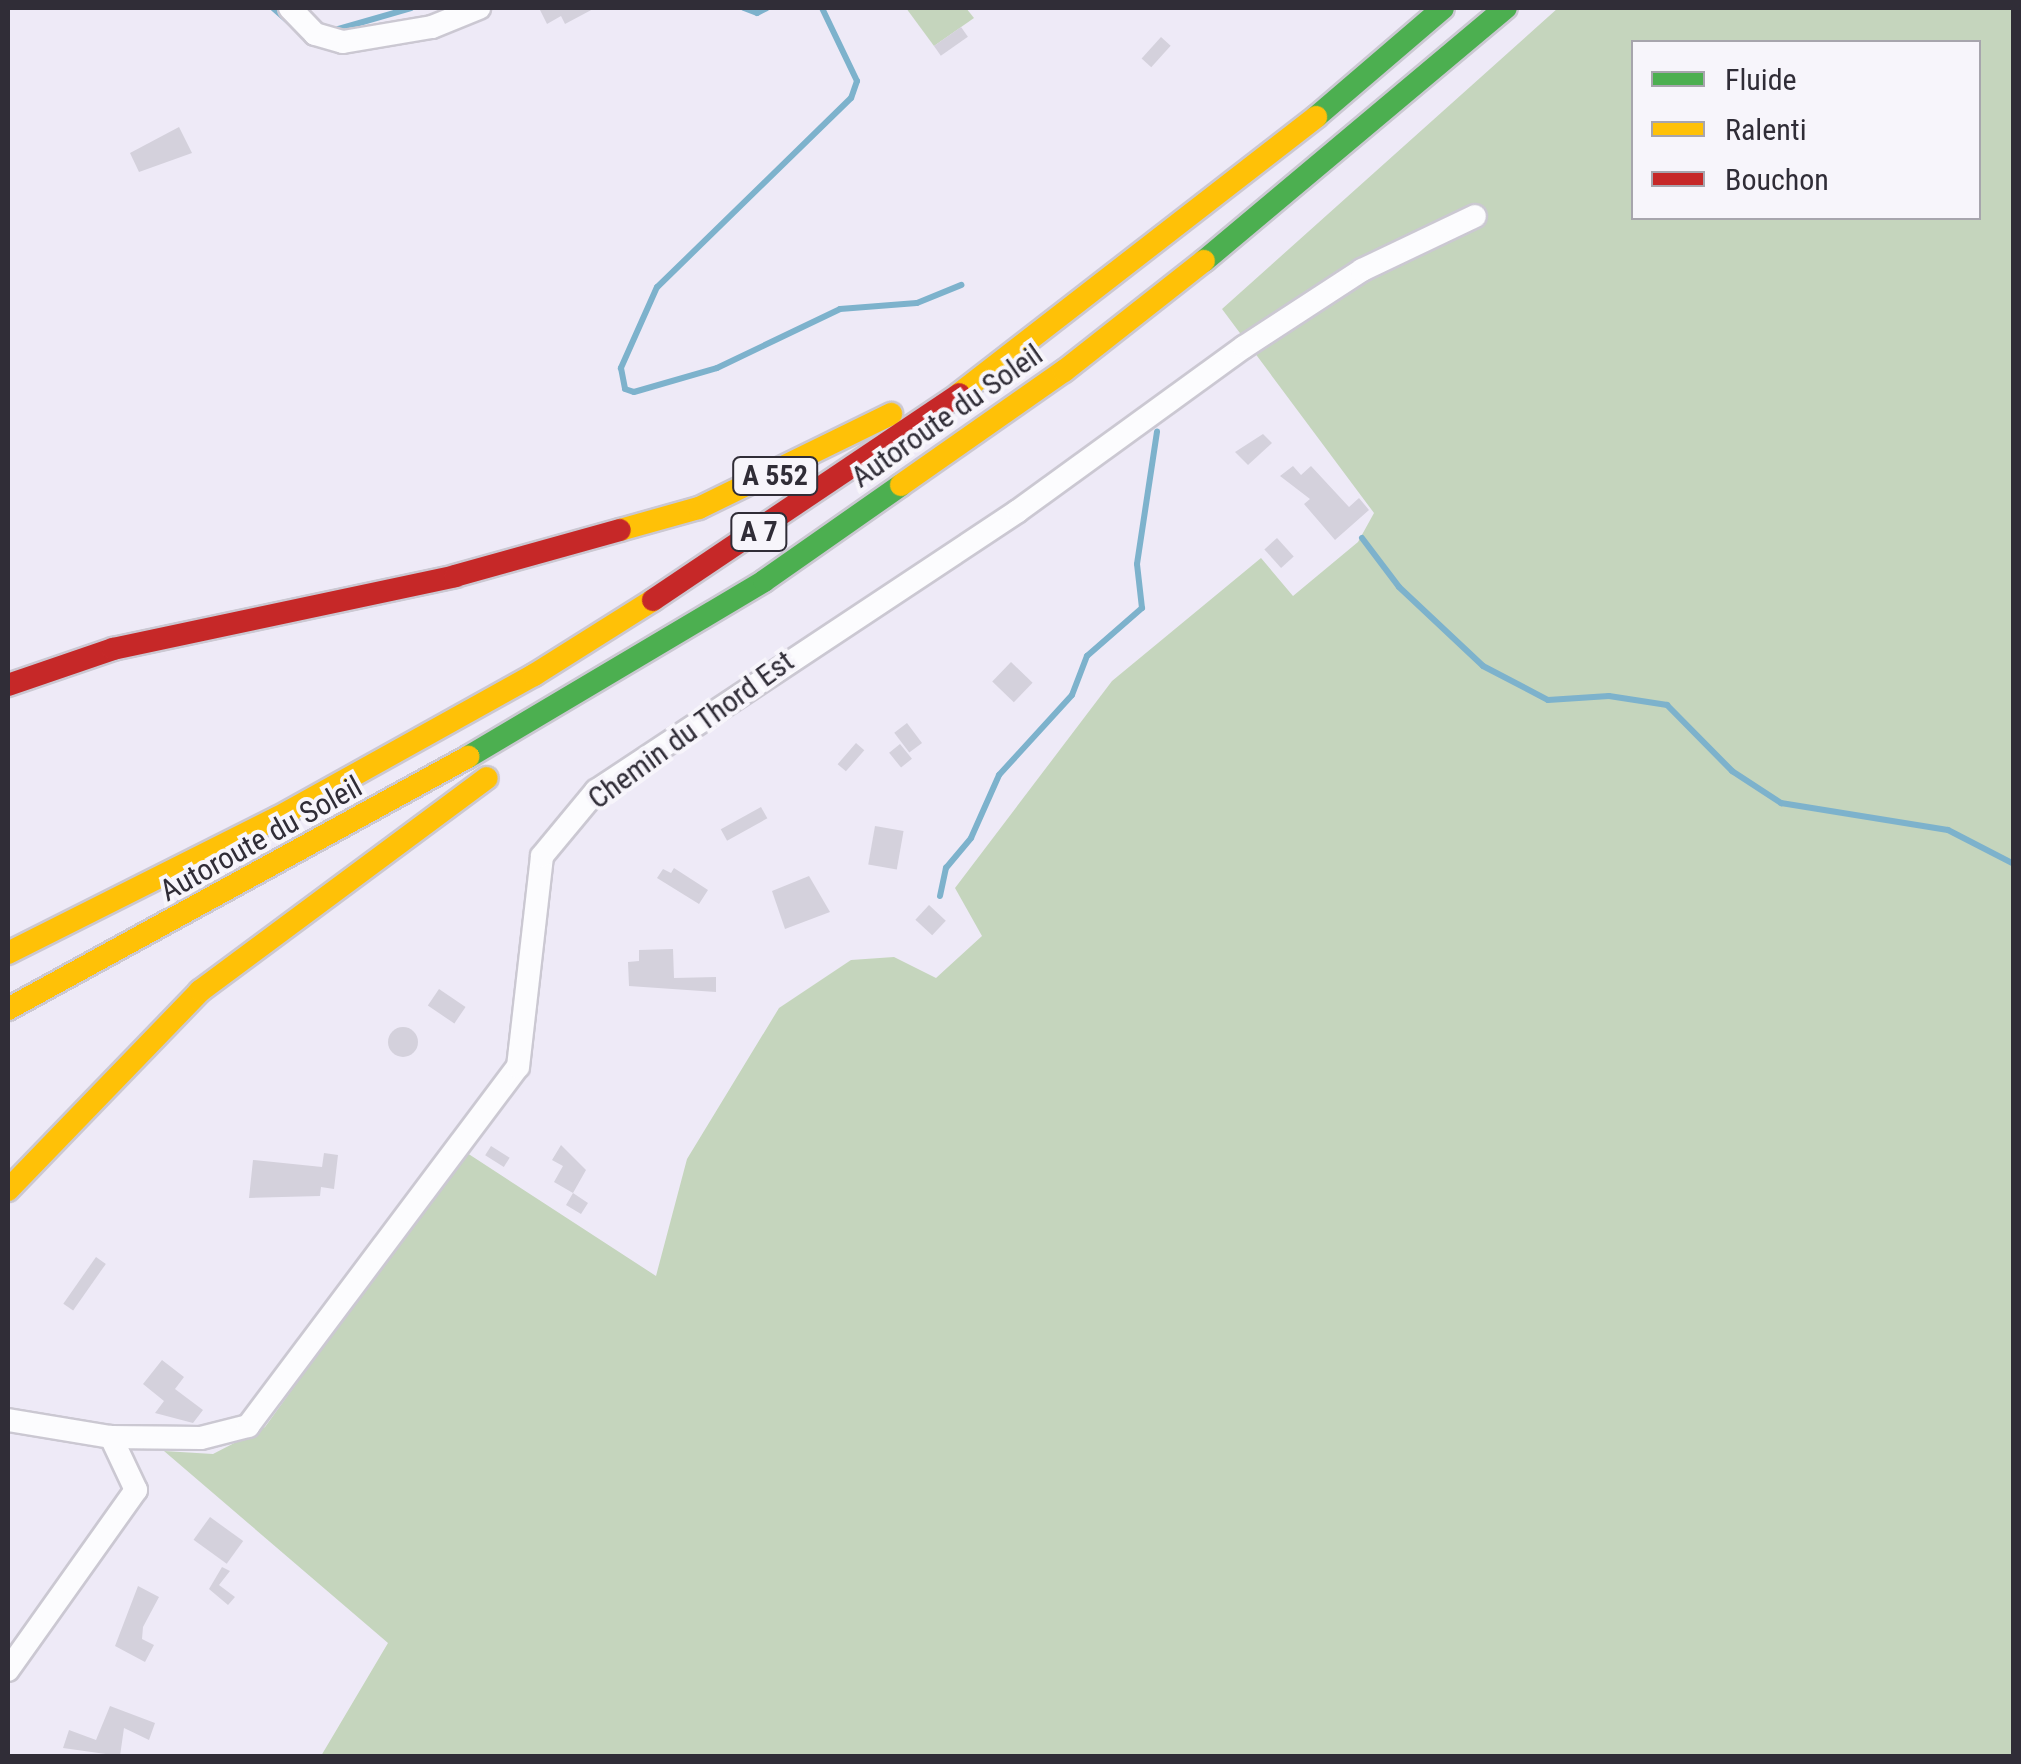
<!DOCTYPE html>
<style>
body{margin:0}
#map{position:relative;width:2021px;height:1764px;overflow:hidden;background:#eeeaf7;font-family:"Roboto Condensed",sans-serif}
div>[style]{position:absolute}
.green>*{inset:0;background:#c5d5bd}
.stream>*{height:6px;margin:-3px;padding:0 3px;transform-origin:3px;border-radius:3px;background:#7db2cc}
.building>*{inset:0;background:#d4d1dc;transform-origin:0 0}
.round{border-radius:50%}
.roads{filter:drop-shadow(2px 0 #cbc8d2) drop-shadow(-2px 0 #cbc8d2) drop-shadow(0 2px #cbc8d2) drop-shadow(0 -2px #cbc8d2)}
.street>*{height:22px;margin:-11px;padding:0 11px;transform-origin:11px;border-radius:11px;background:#fcfcfe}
.fast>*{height:22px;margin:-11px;padding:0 11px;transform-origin:11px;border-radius:11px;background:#4caf50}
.slow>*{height:22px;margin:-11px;padding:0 11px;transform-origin:11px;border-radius:11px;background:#ffc107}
.jam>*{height:22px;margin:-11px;padding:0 11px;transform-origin:11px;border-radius:11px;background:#c62828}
span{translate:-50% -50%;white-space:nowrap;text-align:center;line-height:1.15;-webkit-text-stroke:8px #f7f5fb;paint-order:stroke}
.shield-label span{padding:2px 8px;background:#f7f5fb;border:2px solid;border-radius:8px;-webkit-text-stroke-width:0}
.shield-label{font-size:28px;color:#302d37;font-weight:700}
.street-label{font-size:30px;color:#302d37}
.frame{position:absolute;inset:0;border:10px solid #302d37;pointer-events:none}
.legend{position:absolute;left:1631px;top:40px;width:350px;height:180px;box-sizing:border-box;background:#f7f5fb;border:2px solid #a7a5ad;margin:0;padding:12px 18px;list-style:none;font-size:30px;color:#302d37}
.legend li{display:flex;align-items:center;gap:20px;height:50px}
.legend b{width:50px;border:2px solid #a7a5ad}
</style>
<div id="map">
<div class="green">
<i style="clip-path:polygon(906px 8px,966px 8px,974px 18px,934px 46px)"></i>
<i style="clip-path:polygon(evenodd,1558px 8px,2013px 8px,2013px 1756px,321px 1756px,388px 1643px,164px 1451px,213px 1454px,265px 1427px,464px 1151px,656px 1276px,687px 1159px,779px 1008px,851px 960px,894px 957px,936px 978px,982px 936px,955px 888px,1112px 681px,1261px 558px,1293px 596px,1358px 542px,1374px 513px,1222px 309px,1558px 8px,1634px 42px,1978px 42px,1978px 218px,1634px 218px,1634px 42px)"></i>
</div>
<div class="stream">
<i style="left:273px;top:8px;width:33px;rotate:41deg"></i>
<i style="left:744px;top:8px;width:14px;rotate:21deg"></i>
<i style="left:757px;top:13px;width:11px;rotate:-27deg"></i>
<i style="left:822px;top:8px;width:81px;rotate:64.4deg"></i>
<i style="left:857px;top:81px;width:18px;rotate:109deg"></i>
<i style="left:851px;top:98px;width:271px;rotate:135.7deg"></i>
<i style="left:657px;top:287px;width:89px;rotate:114deg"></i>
<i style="left:621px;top:368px;width:21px;rotate:79deg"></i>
<i style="left:625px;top:389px;width:9px;rotate:18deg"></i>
<i style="left:634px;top:392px;width:86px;rotate:-16.1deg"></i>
<i style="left:717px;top:368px;width:136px;rotate:-25.6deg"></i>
<i style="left:840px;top:309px;width:77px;rotate:-4.5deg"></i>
<i style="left:917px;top:303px;width:48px;rotate:-22.2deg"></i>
<i style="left:335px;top:30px;width:79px;rotate:-16.1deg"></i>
<i style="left:1362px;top:538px;width:61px;rotate:52.9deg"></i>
<i style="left:1399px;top:587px;width:115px;rotate:43.2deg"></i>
<i style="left:1483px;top:666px;width:73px;rotate:27.6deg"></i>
<i style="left:1548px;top:700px;width:61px;rotate:-3.8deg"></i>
<i style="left:1609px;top:696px;width:59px;rotate:8.8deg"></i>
<i style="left:1667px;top:705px;width:93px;rotate:45.4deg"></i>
<i style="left:1732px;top:771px;width:59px;rotate:33.1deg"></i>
<i style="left:1781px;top:803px;width:169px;rotate:9.2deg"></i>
<i style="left:1948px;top:830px;width:74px;rotate:27.3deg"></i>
<i style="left:940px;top:896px;width:29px;rotate:-78deg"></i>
<i style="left:946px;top:868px;width:39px;rotate:-50deg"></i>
<i style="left:971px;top:838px;width:69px;rotate:-66deg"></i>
<i style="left:999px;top:775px;width:108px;rotate:-47.6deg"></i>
<i style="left:1072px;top:695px;width:42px;rotate:-69deg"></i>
<i style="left:1087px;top:656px;width:73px;rotate:-41.1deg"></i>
<i style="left:1142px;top:608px;width:44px;rotate:-96.5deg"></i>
<i style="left:1137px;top:564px;width:134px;rotate:-81.4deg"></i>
</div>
<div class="building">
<i style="clip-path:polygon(539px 8px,595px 8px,565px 24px,561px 16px,547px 24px)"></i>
<i style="left:961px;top:27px;width:12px;height:33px;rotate:55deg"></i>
<i style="left:1161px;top:37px;width:13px;height:29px;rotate:42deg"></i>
<i style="clip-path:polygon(179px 127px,192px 153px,139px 172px,130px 153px)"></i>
<i style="clip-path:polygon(1263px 434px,1272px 443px,1248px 465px,1235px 452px)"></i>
<i style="clip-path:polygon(1293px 466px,1301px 475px,1311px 466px,1349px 507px,1359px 498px,1369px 510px,1335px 540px,1304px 504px,1310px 499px,1280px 476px)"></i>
<i style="left:1277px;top:538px;width:25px;height:17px;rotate:48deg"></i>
<i style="left:1011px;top:662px;width:30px;height:27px;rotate:44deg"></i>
<i style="left:907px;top:723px;width:25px;height:16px;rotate:53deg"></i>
<i style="left:856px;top:743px;width:11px;height:28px;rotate:41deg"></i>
<i style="left:900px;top:744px;width:19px;height:14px;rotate:51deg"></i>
<i style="left:761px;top:807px;width:13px;height:46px;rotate:61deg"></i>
<i style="left:875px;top:826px;width:29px;height:39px;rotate:10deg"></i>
<i style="clip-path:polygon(674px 868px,708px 890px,699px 904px,657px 878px,663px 869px,671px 873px)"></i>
<i style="clip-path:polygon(809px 876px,830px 912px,785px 929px,772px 891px)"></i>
<i style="left:929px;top:905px;width:23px;height:20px;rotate:43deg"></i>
<i style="clip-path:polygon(673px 949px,674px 978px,716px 977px,716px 992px,629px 986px,628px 962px,639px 961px,639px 950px)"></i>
<i style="left:439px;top:989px;width:32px;height:20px;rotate:34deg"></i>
<i class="round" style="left:388px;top:1027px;width:30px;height:30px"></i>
<i style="clip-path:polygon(561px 1145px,586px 1170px,573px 1193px,588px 1203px,581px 1214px,566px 1205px,573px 1193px,554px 1182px,563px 1166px,552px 1160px)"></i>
<i style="left:491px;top:1146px;width:22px;height:11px;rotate:32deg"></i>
<i style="clip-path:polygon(324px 1153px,338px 1155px,334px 1189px,321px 1187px,320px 1196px,249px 1198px,253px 1160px,322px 1167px)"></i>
<i style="left:96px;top:1257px;width:12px;height:57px;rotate:35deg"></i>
<i style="clip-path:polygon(162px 1360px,184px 1377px,175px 1389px,203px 1410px,193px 1423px,155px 1413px,164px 1401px,143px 1384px)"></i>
<i style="left:210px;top:1517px;width:41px;height:28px;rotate:36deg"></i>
<i style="clip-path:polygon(222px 1567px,230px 1571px,219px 1585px,235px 1597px,228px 1605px,209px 1589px)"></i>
<i style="clip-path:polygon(138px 1586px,159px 1597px,143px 1627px,142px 1639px,154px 1645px,145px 1662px,115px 1646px)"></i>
<i style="clip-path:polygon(110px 1706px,155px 1723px,149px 1740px,124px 1728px,120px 1756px,63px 1748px,69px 1730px,96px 1740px)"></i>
</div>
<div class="roads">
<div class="street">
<i style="left:290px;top:8px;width:36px;rotate:46deg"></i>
<i style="left:315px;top:34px;width:29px;rotate:16deg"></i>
<i style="left:343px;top:42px;width:90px;rotate:-9.6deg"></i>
<i style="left:432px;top:27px;width:51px;rotate:-22deg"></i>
<i style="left:8px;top:1420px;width:104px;rotate:9.4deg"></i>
<i style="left:111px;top:1437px;width:90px;rotate:0.6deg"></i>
<i style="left:201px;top:1438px;width:49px;rotate:-14.3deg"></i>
<i style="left:248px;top:1426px;width:449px;rotate:-53.1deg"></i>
<i style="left:518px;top:1067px;width:212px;rotate:-83.5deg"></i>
<i style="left:542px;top:856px;width:85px;rotate:-50.3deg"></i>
<i style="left:596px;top:791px;width:506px;rotate:-33.56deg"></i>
<i style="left:1018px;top:511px;width:279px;rotate:-36deg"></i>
<i style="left:1244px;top:347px;width:141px;rotate:-33.1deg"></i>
<i style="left:1362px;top:270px;width:125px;rotate:-25.5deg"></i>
<i style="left:8px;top:1670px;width:221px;rotate:-54.6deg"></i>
<i style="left:136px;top:1490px;width:59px;rotate:-115.3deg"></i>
</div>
<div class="fast">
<i style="left:1316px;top:117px;width:167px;rotate:-40.6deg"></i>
<i style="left:1204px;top:261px;width:394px;rotate:-40deg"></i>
<i style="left:468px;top:757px;width:344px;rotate:-30.7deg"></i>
<i style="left:764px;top:581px;width:167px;rotate:-35deg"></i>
</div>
<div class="slow">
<i style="left:959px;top:394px;width:452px;rotate:-37.8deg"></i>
<i style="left:901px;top:485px;width:199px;rotate:-35deg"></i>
<i style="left:1064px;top:371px;width:178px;rotate:-38.2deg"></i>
<i style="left:620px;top:530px;width:82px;rotate:-15.6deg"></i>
<i style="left:699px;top:508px;width:214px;rotate:-26.1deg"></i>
<i style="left:8px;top:953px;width:301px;rotate:-26.7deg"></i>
<i style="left:277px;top:818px;width:294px;rotate:-29.1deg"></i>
<i style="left:534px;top:675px;width:141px;rotate:-32.2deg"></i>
<i style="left:8px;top:1009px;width:525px;rotate:-28.72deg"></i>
<i style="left:8px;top:1190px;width:277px;rotate:-46deg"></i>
<i style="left:200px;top:991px;width:357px;rotate:-36.6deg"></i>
</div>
<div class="jam">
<i style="left:653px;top:600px;width:369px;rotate:-33.9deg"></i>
<i style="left:8px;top:685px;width:111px;rotate:-18.9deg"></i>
<i style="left:113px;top:649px;width:350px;rotate:-12deg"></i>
<i style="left:455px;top:576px;width:171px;rotate:-15.6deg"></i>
</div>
</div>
<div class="shield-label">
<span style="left:775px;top:476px">A 552</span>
<span style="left:759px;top:532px">A 7</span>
</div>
<div class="street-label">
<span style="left:947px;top:416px;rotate:-35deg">Autoroute du Soleil</span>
<span style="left:691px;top:730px;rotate:-36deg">Chemin du Thord Est</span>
<span style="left:261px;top:839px;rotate:-29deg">Autoroute du Soleil</span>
</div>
<div class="frame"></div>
<ul class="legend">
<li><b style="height:12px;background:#4caf50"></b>Fluide</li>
<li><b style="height:12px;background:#ffc107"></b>Ralenti</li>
<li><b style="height:12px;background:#c62828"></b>Bouchon</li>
</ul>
</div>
